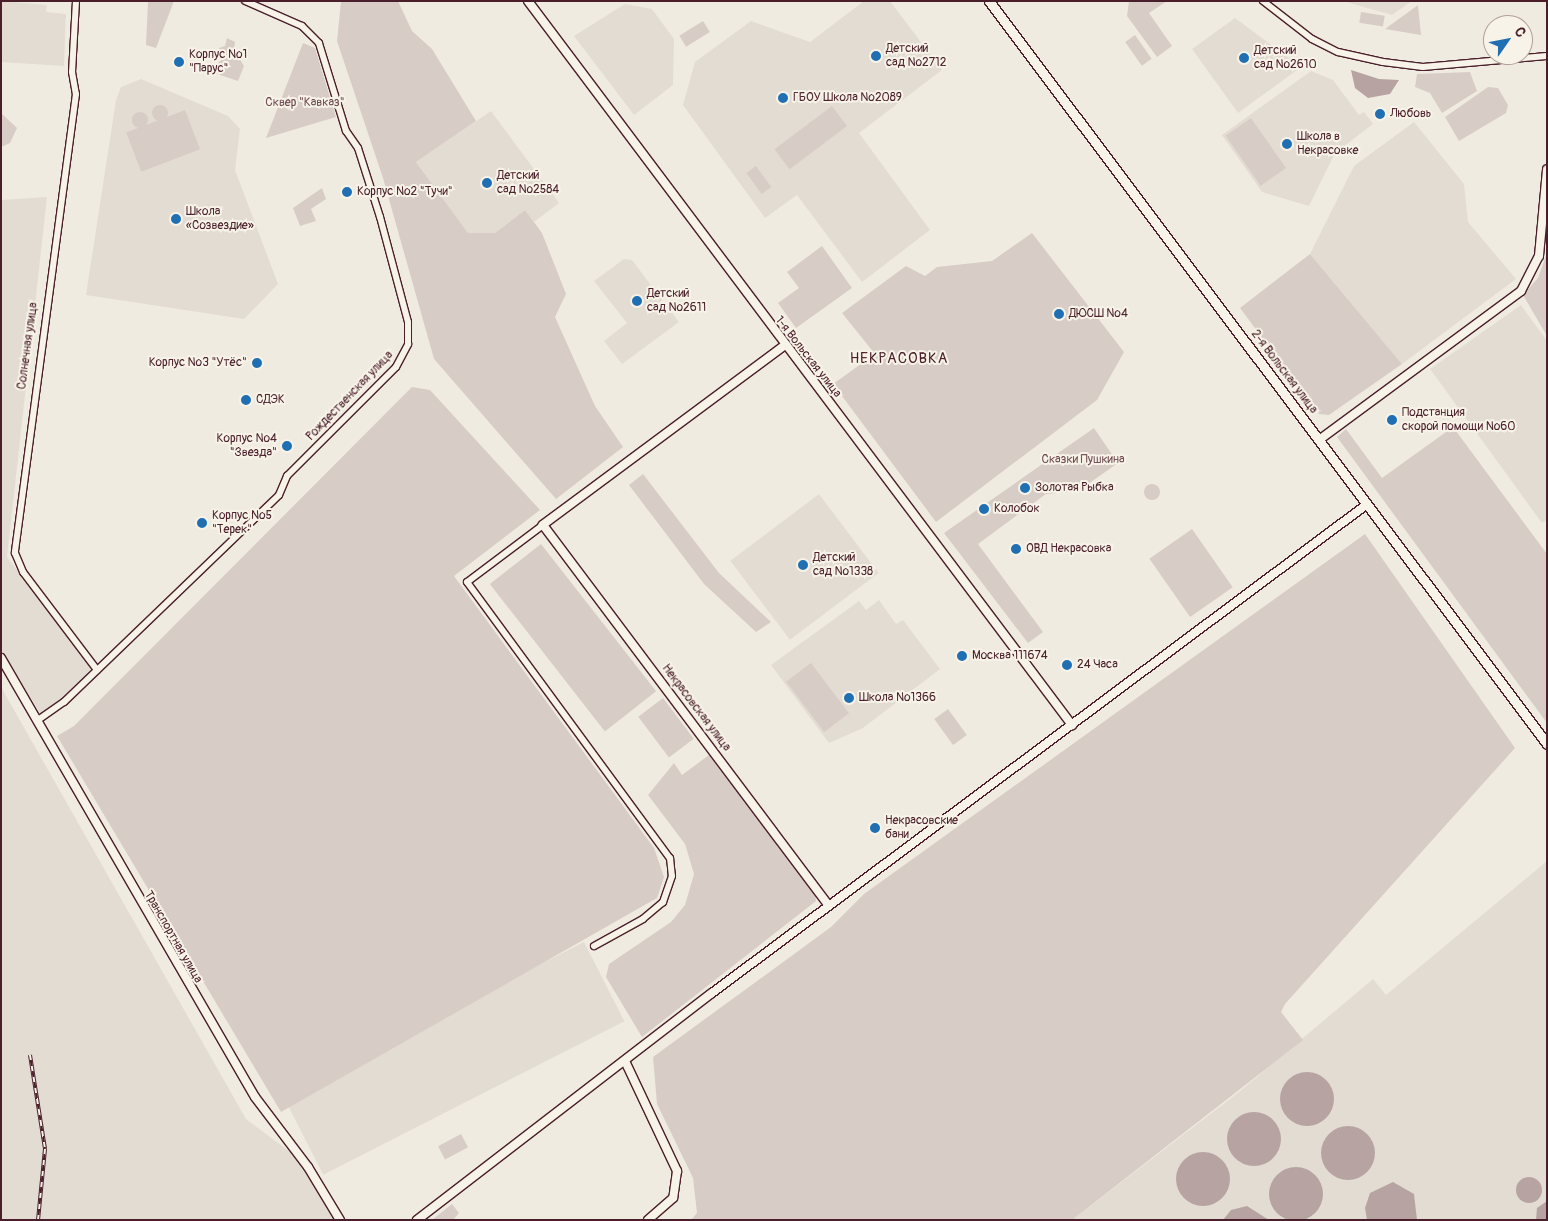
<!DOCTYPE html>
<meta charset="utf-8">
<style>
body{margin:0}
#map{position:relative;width:1548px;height:1221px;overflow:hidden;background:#f0ebe0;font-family:Pangolin,sans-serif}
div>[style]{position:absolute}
.built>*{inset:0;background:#e3dcd2;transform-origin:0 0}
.green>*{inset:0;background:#d8cdc6;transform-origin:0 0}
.round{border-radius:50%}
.water>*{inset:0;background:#b7a4a2}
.roads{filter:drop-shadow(1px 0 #4a1f2b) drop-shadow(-1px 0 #4a1f2b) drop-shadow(0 1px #4a1f2b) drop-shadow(0 -1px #4a1f2b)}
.minor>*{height:6px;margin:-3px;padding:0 3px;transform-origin:3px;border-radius:3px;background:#f7f3e8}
.tertiary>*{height:8px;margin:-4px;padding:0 4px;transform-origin:4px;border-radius:4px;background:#f7f3e8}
.secondary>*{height:9px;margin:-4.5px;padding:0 4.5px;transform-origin:4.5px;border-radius:4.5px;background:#f7f3e8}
.rail>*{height:4px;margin-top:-2px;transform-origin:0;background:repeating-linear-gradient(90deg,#f7f3e8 0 5.5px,#4a1f2b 0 11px);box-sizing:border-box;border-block:1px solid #4a1f2b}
.dots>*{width:14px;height:14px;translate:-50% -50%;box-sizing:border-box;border:2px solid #f7f3e8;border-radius:50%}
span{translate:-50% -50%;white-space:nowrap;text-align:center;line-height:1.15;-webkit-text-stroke:4px #f7f3e8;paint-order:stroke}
.poi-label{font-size:12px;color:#4a1f2b}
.left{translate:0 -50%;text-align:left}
.right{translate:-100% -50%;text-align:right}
.park-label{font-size:12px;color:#6e4a52}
.street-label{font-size:12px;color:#4a1f2b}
.quarter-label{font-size:15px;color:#4a1f2b;letter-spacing:1px}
.frame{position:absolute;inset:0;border:2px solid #4a1f2b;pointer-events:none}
.north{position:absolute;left:1483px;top:15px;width:50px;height:50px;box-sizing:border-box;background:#f7f3e8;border:1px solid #b29e9c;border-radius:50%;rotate:57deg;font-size:14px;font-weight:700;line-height:20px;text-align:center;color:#4a1f2b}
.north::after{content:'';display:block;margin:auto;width:18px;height:22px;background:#1f6fb2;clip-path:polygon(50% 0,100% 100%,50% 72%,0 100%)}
</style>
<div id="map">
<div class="built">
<i style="clip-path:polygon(1px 1px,47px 5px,46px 12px,66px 14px,64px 66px,1px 62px)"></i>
<i style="clip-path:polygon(864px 1px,890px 1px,942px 70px,859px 133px,930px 230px,862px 282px,797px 195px,765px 218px,683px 105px,695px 62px,751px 21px,810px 42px)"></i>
<i style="clip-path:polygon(1343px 1px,1412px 1px,1392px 15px)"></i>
<i style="clip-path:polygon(625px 4px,652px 9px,674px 39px,673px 85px,634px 115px,574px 36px)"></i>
<i style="clip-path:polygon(1235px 18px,1301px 67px,1238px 113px,1192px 49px)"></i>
<i style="clip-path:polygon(1311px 71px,1333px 80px,1359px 115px,1364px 112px,1373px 124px,1335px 153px,1309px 206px,1262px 192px,1222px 135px)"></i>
<i style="clip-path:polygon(141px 79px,228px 116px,240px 129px,235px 170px,278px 284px,244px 319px,86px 295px,116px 100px,121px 87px)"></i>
<i style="clip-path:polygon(491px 111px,559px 203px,534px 222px,525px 210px,495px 233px,468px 233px,416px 162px)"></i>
<i style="clip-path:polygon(1414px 122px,1464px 184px,1468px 222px,1516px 279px,1402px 364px,1310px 254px,1354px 166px)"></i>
<i style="clip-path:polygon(47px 197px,7px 557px,92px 668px,45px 721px,1px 650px,1px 200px)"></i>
<i style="clip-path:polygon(624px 259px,632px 260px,679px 322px,622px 364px,604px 341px,627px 323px,594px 281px)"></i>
<i style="clip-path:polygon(1521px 305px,1547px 341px,1547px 520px,1542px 523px,1430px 369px)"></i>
<i style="left:819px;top:494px;width:99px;height:111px;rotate:53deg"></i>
<i style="clip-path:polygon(879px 600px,896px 624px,903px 620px,940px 669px,863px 728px,829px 743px,771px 665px,859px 601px,866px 610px)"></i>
<i style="clip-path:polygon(1px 687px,246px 1119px,297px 1157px,335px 1220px,1px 1220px)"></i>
<i style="clip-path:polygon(1547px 861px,1547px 1220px,1072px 1220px,1239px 1092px,1373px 979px,1386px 995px)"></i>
<i style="left:584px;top:942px;width:89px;height:338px;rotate:63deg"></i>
</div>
<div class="green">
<i style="clip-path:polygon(148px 1px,174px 1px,156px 48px,146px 45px)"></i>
<i style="clip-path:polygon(341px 1px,398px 1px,412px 31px,432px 49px,476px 121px,416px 162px,468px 233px,495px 233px,525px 210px,542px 233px,566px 294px,555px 317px,595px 406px,623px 447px,556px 499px,434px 359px,383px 178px,337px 41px)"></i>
<i style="clip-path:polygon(1129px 1px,1167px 1px,1149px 13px,1172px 46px,1157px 57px,1127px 16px)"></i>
<i style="clip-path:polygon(1418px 5px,1421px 35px,1385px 29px)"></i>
<i style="left:1361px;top:12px;width:24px;height:11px;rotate:9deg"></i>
<i style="left:703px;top:21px;width:13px;height:28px;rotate:58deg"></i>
<i style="left:1135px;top:35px;width:29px;height:12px;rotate:55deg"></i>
<i style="clip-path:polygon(227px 38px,235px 42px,234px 50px,244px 66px,238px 81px,214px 73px,222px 55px,219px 48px,225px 46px)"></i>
<i style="clip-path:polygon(303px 43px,315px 48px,336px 117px,266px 138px)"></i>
<i style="clip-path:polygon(1470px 72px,1477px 91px,1442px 113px,1430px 93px,1415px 87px,1417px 74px)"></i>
<i style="clip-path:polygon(1488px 87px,1498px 88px,1508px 105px,1506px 113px,1459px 141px,1445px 117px)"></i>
<i class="round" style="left:152px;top:105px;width:16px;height:16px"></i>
<i style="left:832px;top:106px;width:25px;height:72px;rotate:53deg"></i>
<i style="left:185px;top:110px;width:42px;height:63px;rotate:69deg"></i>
<i class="round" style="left:132px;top:112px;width:16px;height:16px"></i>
<i style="clip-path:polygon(1px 113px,17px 128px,10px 143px,1px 147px)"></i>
<i style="left:1251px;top:118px;width:61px;height:31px;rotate:55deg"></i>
<i style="left:756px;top:166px;width:26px;height:12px;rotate:54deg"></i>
<i style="clip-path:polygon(322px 188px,326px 199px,311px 209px,316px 221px,300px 226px,293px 208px)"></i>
<i style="clip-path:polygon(1032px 233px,1124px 352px,1097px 400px,936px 522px,833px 384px,875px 354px,842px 313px,906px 266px,925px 276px,937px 267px,992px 261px)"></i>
<i style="clip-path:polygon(822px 246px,852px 288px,796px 328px,778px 303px,799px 288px,787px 272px)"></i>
<i style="clip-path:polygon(1547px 253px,1547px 336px,1523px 295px,1538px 278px)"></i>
<i style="clip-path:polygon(1310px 254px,1402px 364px,1329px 415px,1319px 414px,1240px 308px)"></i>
<i style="clip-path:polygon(412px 387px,430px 390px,540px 510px,454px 576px,654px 848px,664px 877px,657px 898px,281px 1112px,57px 736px,74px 726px)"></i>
<i style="clip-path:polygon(1453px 427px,1547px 554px,1547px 723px,1337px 437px,1346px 429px,1382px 478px)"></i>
<i style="clip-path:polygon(1094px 428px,1118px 463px,1078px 491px,1046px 494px,978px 544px,1043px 632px,1028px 643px,944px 533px)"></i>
<i style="clip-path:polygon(643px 474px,719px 573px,771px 622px,756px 632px,704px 584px,629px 485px)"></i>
<i class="round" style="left:1144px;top:484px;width:16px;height:16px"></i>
<i style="left:1192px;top:529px;width:71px;height:52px;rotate:55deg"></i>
<i style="clip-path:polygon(1365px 534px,1515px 748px,1285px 1004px,1281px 1012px,1303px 1040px,1072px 1220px,691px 1220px,697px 1213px,693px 1178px,657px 1104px,653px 1057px,831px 927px,864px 894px)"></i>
<i style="left:541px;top:544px;width:187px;height:65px;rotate:52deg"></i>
<i style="left:811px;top:663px;width:63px;height:31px;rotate:53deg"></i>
<i style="left:663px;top:698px;width:51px;height:31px;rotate:53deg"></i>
<i style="left:948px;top:709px;width:32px;height:17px;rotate:54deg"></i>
<i style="clip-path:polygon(709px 755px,815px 892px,816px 901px,642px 1037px,606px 977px,609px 964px,671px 922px,685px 905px,694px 874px,685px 844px,648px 795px,674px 763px,682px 775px)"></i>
<i style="left:461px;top:1134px;width:15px;height:26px;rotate:62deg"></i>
<i style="clip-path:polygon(452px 1204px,459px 1213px,453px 1220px,432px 1220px)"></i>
</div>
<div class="water">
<i style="clip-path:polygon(1351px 70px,1379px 79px,1399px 80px,1390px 94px,1368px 98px,1355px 88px)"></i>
<i class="round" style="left:1280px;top:1072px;width:54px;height:54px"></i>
<i class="round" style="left:1227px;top:1112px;width:54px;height:54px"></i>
<i class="round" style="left:1321px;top:1126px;width:54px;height:54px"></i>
<i class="round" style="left:1176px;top:1152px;width:54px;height:54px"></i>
<i class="round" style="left:1269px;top:1167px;width:54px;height:54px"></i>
<i class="round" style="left:1516px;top:1177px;width:26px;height:26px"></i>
<i style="clip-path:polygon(1393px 1182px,1414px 1194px,1417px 1220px,1367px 1220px,1365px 1208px,1370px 1193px)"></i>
<i style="clip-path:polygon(1547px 1201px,1547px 1220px,1536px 1220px,1537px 1208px)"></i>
<i style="clip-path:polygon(1247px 1206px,1269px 1220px,1223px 1220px,1231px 1210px)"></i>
</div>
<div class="roads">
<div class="minor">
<i style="left:76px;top:1px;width:71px;rotate:93.2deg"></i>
<i style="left:72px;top:72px;width:22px;rotate:80deg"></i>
<i style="left:76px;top:94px;width:463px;rotate:97.6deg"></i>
<i style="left:15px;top:553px;width:21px;rotate:67deg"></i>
<i style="left:23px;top:572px;width:123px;rotate:52.9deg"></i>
<i style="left:1263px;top:1px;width:62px;rotate:37.8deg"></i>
<i style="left:1312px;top:39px;width:29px;rotate:27deg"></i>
<i style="left:1338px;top:52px;width:46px;rotate:12.5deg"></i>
<i style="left:1383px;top:62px;width:40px;rotate:7.1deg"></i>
<i style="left:1423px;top:67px;width:124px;rotate:-5.1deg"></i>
<i style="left:543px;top:525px;width:95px;rotate:143.1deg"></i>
<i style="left:467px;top:582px;width:343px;rotate:53.7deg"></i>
<i style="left:670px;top:858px;width:18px;rotate:84deg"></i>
<i style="left:672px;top:876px;width:28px;rotate:109deg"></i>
<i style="left:663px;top:902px;width:26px;rotate:140deg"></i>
<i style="left:643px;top:919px;width:56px;rotate:151.1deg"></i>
<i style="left:38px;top:720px;width:32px;rotate:-35deg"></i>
<i style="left:64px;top:702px;width:298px;rotate:-43.9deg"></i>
<i style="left:279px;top:495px;width:21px;rotate:-67deg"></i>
<i style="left:287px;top:476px;width:154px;rotate:-45deg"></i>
<i style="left:396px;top:367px;width:26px;rotate:-62deg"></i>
<i style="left:408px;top:344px;width:22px;rotate:-90deg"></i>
<i style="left:408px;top:322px;width:109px;rotate:-104.9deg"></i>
<i style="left:380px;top:217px;width:72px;rotate:-107.7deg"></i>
<i style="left:358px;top:148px;width:21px;rotate:-125deg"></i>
<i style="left:346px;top:131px;width:92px;rotate:-107.1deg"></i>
<i style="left:319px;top:43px;width:24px;rotate:-135deg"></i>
<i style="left:302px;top:26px;width:62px;rotate:-156.3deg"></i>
</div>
<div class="tertiary">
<i style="left:528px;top:1px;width:906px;rotate:53.08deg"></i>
<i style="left:785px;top:345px;width:302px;rotate:143.4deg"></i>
<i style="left:543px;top:525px;width:476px;rotate:53.1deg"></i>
<i style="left:1319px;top:440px;width:251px;rotate:-36.4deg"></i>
<i style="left:1521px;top:291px;width:39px;rotate:-63deg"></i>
<i style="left:1539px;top:256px;width:87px;rotate:-84.7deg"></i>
<i style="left:1px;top:658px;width:507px;rotate:59.95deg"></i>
<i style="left:255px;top:1097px;width:88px;rotate:52.9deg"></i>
<i style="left:308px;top:1167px;width:62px;rotate:58.9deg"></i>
<i style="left:625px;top:1061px;width:122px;rotate:64.7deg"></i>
<i style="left:677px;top:1171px;width:27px;rotate:98deg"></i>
<i style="left:673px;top:1198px;width:33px;rotate:139deg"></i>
<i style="left:417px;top:1220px;width:372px;rotate:-37.6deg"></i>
<i style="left:712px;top:993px;width:816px;rotate:-36.73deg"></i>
</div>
<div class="secondary">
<i style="left:989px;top:1px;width:929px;rotate:53.09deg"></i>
</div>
</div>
<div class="rail">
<i style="left:30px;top:1055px;width:95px;rotate:80.9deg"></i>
<i style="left:45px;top:1149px;width:71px;rotate:95.6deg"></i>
</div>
<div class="dots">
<i style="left:876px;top:56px;background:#1f6fb2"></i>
<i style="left:1244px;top:58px;background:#1f6fb2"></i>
<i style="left:179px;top:62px;background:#1f6fb2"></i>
<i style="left:783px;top:98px;background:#1f6fb2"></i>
<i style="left:1380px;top:114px;background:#1f6fb2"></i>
<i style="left:1287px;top:144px;background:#1f6fb2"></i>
<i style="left:487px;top:183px;background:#1f6fb2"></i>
<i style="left:347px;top:192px;background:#1f6fb2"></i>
<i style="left:176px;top:219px;background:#1f6fb2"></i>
<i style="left:637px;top:301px;background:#1f6fb2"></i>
<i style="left:1059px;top:314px;background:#1f6fb2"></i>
<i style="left:257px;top:363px;background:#1f6fb2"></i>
<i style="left:246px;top:400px;background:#1f6fb2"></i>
<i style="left:1392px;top:420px;background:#1f6fb2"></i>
<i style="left:287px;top:446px;background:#1f6fb2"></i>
<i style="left:1025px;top:488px;background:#1f6fb2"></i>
<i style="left:984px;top:509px;background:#1f6fb2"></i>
<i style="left:202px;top:523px;background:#1f6fb2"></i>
<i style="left:1016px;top:549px;background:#1f6fb2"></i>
<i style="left:803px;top:565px;background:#1f6fb2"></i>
<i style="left:962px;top:656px;background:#1f6fb2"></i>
<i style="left:1067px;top:665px;background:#1f6fb2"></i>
<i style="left:849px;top:698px;background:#1f6fb2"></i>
<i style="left:875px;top:828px;background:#1f6fb2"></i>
</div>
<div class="poi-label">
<span class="left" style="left:886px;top:56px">Детский<br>сад №2712</span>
<span class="left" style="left:1254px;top:58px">Детский<br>сад №2610</span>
<span class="left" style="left:189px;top:62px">Корпус №1<br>"Парус"</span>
<span class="left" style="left:793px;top:98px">ГБОУ Школа №2089</span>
<span class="left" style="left:1390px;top:114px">Любовь</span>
<span class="left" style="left:1297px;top:144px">Школа в<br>Некрасовке</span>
<span class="left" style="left:497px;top:183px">Детский<br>сад №2584</span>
<span class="left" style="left:357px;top:192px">Корпус №2 "Тучи"</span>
<span class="left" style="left:186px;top:219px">Школа<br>«Созвездие»</span>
<span class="left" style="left:647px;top:301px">Детский<br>сад №2611</span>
<span class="left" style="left:1069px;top:314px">ДЮСШ №4</span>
<span class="right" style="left:247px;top:363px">Корпус №3 "Утёс"</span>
<span class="left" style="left:256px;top:400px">СДЭК</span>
<span class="left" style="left:1402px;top:420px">Подстанция<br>скорой помощи №60</span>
<span class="right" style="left:277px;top:446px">Корпус №4<br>"Звезда"</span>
<span class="left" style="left:1035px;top:488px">Золотая Рыбка</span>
<span class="left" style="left:994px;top:509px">Колобок</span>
<span class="left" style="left:212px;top:523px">Корпус №5<br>"Терек"</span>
<span class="left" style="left:1026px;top:549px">ОВД Некрасовка</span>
<span class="left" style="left:813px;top:565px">Детский<br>сад №1338</span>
<span class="left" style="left:972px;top:656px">Москва 111674</span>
<span class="left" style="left:1077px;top:665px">24 Часа</span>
<span class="left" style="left:859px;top:698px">Школа №1366</span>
<span class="left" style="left:885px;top:828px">Некрасовские<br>бани</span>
</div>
<div class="park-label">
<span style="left:305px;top:103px">Сквер "Кавказ"</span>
<span style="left:1083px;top:460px">Сказки Пушкина</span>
</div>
<div class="street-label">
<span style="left:28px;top:346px;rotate:-82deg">Солнечная улица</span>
<span style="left:808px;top:357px;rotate:52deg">1-я Вольская улица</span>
<span style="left:1284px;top:372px;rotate:53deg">2-я Вольская улица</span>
<span style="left:350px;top:396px;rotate:-46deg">Рождественская улица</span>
<span style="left:696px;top:708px;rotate:53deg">Некрасовская улица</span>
<span style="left:173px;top:937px;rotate:60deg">Транспортная улица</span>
</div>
<div class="quarter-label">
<span style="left:899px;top:359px">НЕКРАСОВКА</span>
</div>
<div class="frame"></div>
<div class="north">С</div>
</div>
